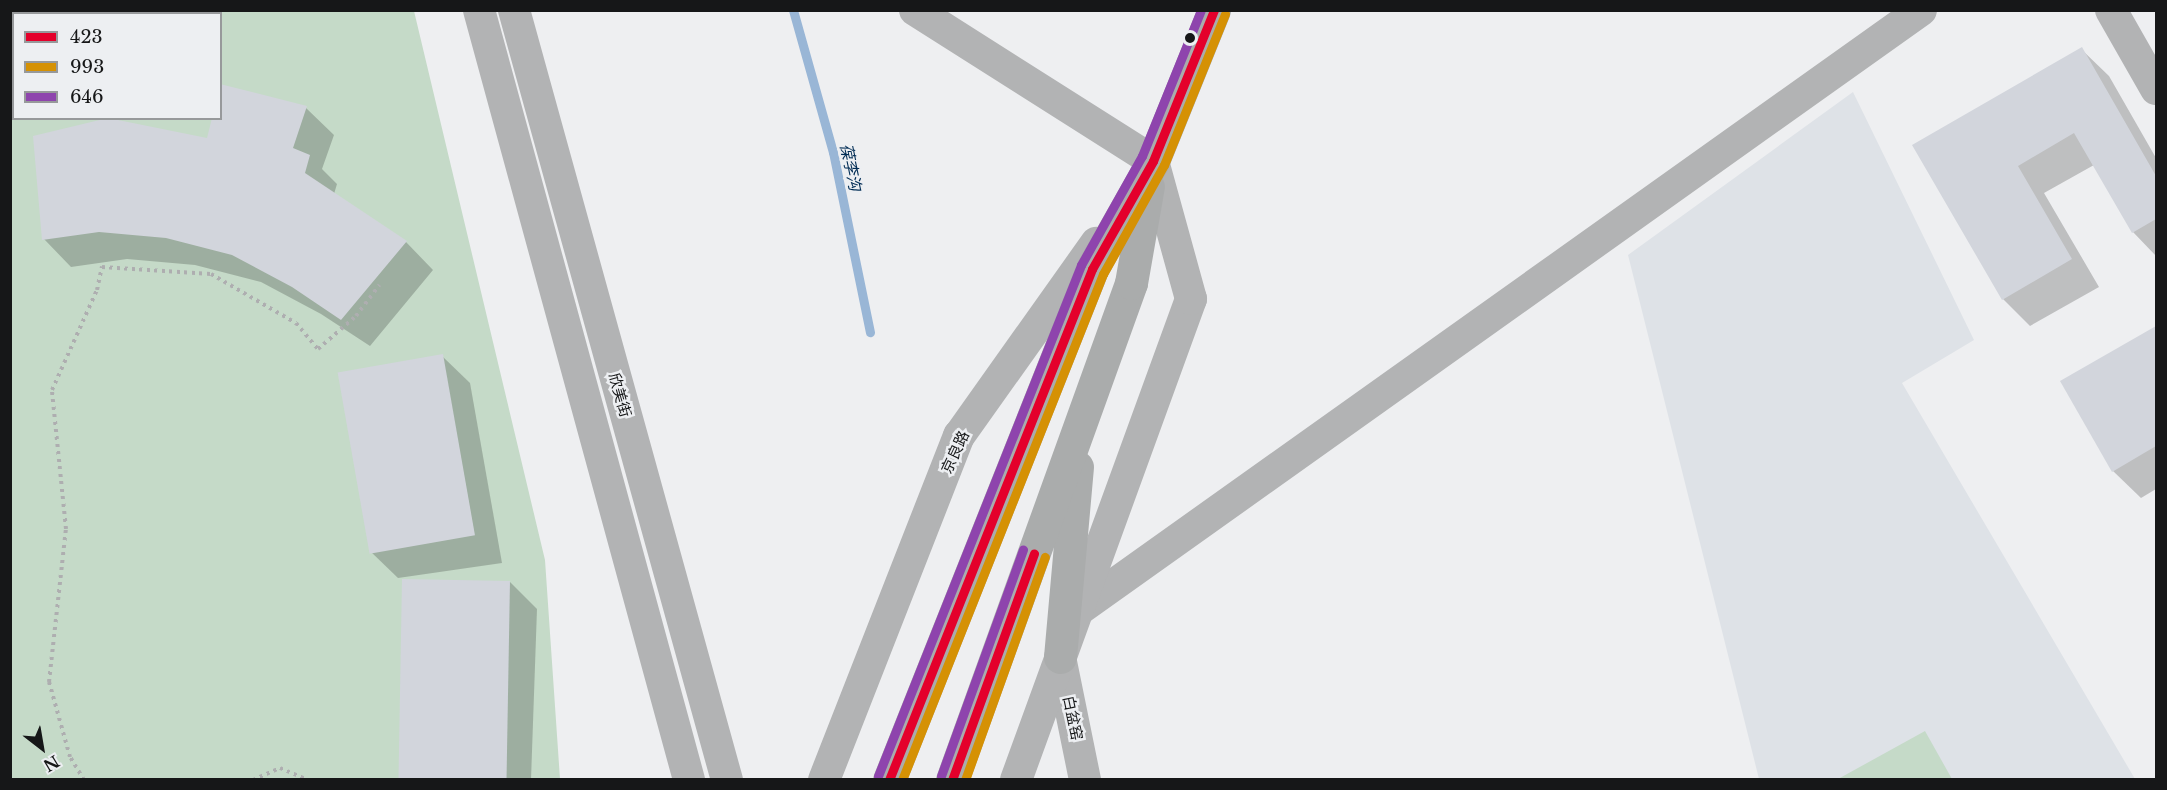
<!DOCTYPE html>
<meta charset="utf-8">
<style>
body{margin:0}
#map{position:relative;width:2167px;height:790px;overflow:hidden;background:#eeeff1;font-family:"Libre Baskerville","Noto Sans SC",serif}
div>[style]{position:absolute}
.built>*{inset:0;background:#dee2e7}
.green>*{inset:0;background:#c5dac8}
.shadow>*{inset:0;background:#0003}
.stream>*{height:9px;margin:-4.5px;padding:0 4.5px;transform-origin:4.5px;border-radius:4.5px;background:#99b6d6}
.building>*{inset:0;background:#d2d5dc;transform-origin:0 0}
.path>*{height:4px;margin-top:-2px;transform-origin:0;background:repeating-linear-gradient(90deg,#aeaeb0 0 3px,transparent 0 7.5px)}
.minor>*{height:32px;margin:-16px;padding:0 16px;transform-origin:16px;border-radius:16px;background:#b2b3b4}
.major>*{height:33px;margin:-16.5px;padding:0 16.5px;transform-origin:16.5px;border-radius:16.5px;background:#aaacac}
.bus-1>*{height:9px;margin:-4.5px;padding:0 4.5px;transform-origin:4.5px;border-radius:4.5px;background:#e4002b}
.bus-2>*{height:9px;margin:-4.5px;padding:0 4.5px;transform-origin:4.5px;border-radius:4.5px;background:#d59104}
.bus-3>*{height:9px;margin:-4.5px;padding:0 4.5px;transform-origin:4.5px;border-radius:4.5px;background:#8e44ad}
.dots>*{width:16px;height:16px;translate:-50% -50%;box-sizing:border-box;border:3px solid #edeff2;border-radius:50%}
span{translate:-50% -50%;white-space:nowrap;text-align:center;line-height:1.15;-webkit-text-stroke:5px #edeff2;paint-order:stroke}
.street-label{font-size:15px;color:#161718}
.water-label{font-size:16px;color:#002c54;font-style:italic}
.frame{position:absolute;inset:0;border:12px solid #161718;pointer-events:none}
.legend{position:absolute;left:12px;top:12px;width:210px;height:108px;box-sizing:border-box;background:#edeff2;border:2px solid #97999b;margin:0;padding:8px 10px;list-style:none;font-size:18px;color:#161718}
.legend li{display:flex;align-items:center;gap:12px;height:30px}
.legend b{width:30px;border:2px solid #97999b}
.north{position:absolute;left:12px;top:718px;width:60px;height:60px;-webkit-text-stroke:4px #edeff2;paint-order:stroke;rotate:149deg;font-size:16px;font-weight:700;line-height:24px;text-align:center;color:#161718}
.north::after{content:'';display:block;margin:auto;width:21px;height:27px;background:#161718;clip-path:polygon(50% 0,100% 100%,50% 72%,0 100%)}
</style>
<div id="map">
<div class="built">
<i style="clip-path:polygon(1853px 92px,1974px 340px,1902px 383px,2135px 779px,1759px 779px,1628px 255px)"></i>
</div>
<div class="green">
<i style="clip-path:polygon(evenodd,10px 11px,414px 11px,545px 560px,560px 779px,11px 779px,10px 11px,14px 14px,220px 14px,220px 118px,14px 118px,14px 14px)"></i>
<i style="clip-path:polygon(1925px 731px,1952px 779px,1838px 779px)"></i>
</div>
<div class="shadow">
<i style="clip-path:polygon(2081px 49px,2109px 76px,2156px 158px,2156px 256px,2133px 232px,2094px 165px,2044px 193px,2099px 287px,2030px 326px,2003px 299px,1914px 146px)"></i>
<i style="clip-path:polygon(306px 108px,334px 135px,322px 169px,337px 184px,334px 194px,406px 242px,433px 270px,370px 346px,321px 314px,261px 282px,195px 265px,127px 259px,71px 267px,44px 239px,208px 140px,220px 118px)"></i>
<i style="clip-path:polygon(2156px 327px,2156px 489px,2141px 498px,2113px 471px,2062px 382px)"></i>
<i style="clip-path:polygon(442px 356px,470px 383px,502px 563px,398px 578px,370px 551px)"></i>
<i style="clip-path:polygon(509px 581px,537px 609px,531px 780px,398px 780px)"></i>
</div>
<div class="stream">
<i style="left:793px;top:10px;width:148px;rotate:74.3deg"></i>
<i style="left:833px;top:152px;width:184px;rotate:78.4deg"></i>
</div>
<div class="building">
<i style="clip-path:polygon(2082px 47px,2156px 176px,2156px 219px,2132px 233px,2074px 133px,2018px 166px,2072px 259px,2002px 300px,1912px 145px)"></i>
<i style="clip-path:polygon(220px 84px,307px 106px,293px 148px,310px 155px,305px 173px,407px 241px,341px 320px,292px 287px,232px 255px,166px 238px,99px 232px,42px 240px,33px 136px,108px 118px,207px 138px,212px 118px,220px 118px)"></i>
<i style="clip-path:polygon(2156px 326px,2156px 446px,2112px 472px,2060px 381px)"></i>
<i style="left:443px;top:354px;width:184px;height:107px;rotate:80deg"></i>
<i style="left:402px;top:579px;width:108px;height:201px;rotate:1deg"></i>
</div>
<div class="path">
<i style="left:84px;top:780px;width:27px;rotate:-121deg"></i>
<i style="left:70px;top:757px;width:78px;rotate:-105.6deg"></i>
<i style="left:49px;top:682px;width:154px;rotate:-83.7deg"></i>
<i style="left:66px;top:529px;width:140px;rotate:-95.8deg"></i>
<i style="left:52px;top:390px;width:110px;rotate:-65.8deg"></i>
<i style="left:97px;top:290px;width:24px;rotate:-78deg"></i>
<i style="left:102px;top:267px;width:109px;rotate:3.7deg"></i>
<i style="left:211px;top:274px;width:98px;rotate:30deg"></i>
<i style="left:296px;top:323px;width:34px;rotate:50deg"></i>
<i style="left:318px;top:349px;width:50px;rotate:-41deg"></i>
<i style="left:356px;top:316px;width:39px;rotate:-53deg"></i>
<i style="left:253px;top:780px;width:30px;rotate:-24deg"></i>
<i style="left:280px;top:768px;width:30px;rotate:23deg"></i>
</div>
<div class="minor">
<i style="left:479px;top:10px;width:798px;rotate:74.74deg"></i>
<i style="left:514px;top:10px;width:799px;rotate:74.54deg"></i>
<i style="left:915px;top:10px;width:282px;rotate:32.4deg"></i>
<i style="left:2111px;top:10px;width:91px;rotate:60.3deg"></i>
<i style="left:1077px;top:611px;width:1036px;rotate:-35.45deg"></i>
<i style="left:1060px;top:657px;width:126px;rotate:78.5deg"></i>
<i style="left:824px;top:780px;width:370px;rotate:-68.6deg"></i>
<i style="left:959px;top:436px;width:237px;rotate:-54.6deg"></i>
<i style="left:1016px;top:780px;width:512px;rotate:-70.01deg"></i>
<i style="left:1191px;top:299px;width:143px;rotate:-105.4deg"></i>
</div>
<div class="major">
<i style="left:1060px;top:657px;width:191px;rotate:-84.9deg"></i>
<i style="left:889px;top:780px;width:550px;rotate:-68.33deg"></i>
<i style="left:1092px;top:269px;width:124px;rotate:-60.5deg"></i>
<i style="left:1153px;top:161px;width:163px;rotate:-68deg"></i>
<i style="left:952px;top:780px;width:528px;rotate:-70.19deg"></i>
<i style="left:1131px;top:283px;width:98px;rotate:-80.1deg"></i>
</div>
<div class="bus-1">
<i style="left:889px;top:780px;width:550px;rotate:-68.33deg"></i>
<i style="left:1092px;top:269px;width:124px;rotate:-60.5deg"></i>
<i style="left:1153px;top:161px;width:163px;rotate:-68deg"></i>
<i style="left:952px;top:780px;width:241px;rotate:-70.1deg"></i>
</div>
<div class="bus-2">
<i style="left:902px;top:780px;width:544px;rotate:-68.34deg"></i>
<i style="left:1103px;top:274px;width:125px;rotate:-60.8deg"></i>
<i style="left:1164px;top:165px;width:163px;rotate:-68deg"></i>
<i style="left:965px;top:780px;width:237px;rotate:-70.3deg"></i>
</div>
<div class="bus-3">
<i style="left:878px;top:776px;width:550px;rotate:-68.33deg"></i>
<i style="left:1081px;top:265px;width:125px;rotate:-60.8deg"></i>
<i style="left:1142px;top:156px;width:157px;rotate:-68deg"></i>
<i style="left:941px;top:776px;width:241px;rotate:-70.1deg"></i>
</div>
<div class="dots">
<i style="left:1190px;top:38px;background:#161718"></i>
</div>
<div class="street-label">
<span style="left:620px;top:395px;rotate:74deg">欣美街</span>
<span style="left:955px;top:452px;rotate:-65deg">京良路</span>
<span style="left:1073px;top:718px;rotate:78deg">白盆窑</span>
</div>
<div class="water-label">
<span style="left:851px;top:167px;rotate:78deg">葆李沟</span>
</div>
<div class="frame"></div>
<ul class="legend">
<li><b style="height:8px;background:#e4002b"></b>423</li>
<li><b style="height:8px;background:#d59104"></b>993</li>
<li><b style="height:8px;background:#8e44ad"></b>646</li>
</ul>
<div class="north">N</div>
</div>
